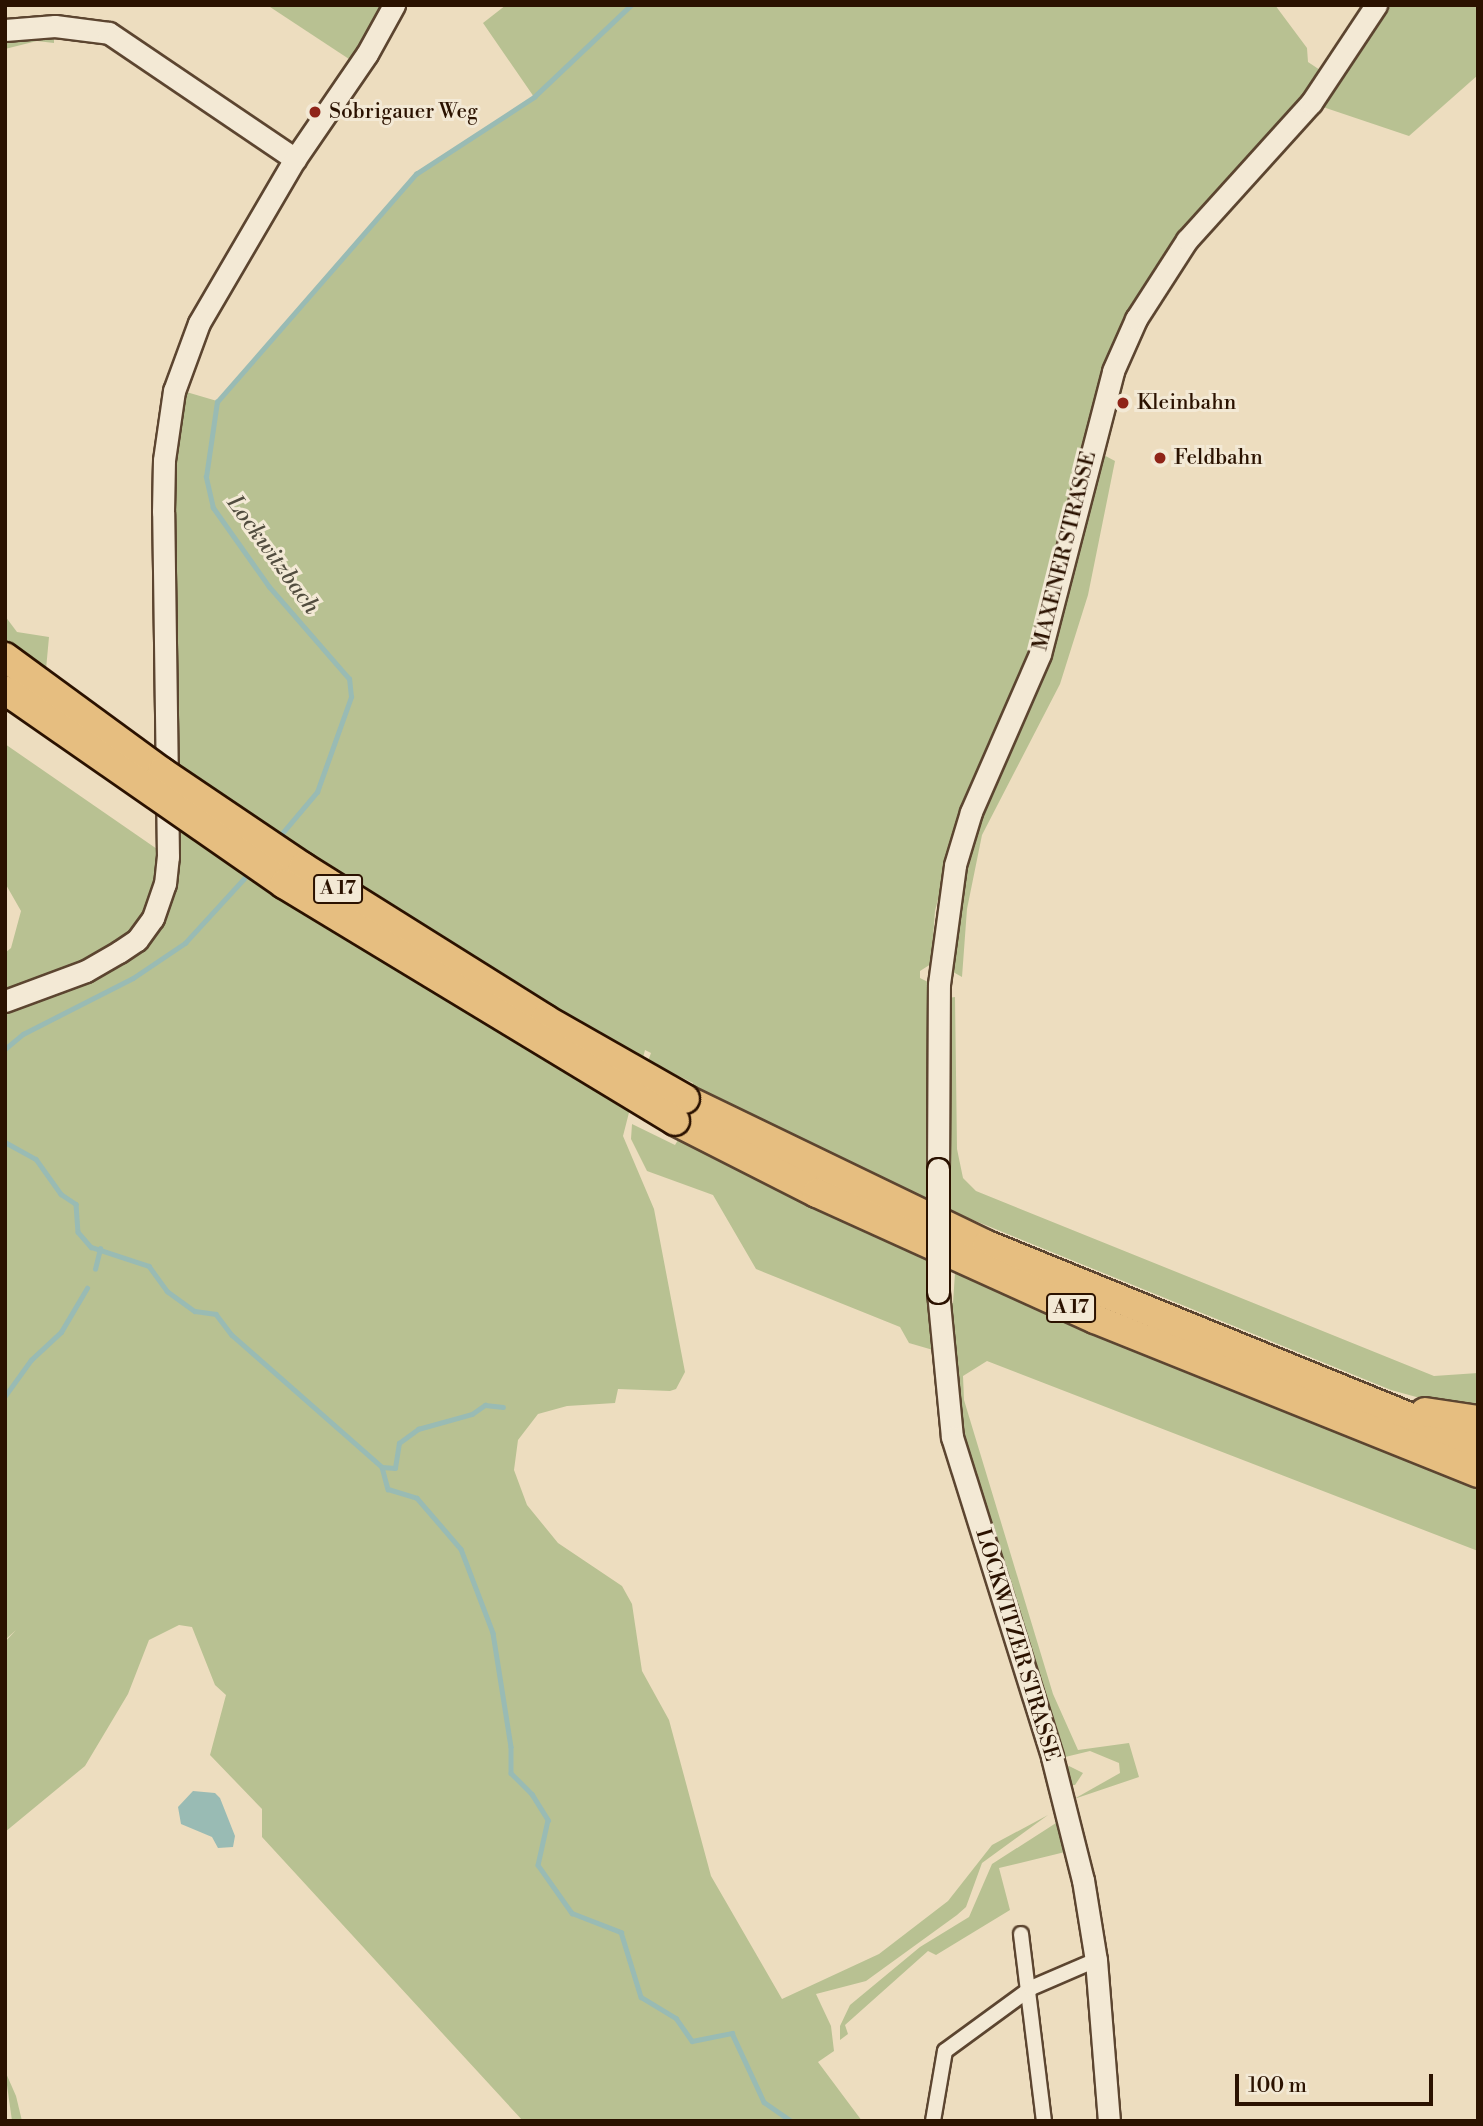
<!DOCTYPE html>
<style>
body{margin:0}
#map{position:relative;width:1483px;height:2126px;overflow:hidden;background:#edddbf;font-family:"Libre Bodoni",serif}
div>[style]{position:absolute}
.green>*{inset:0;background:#b8c192}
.water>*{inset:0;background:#99bbb4}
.stream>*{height:4.5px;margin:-2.25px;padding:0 2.25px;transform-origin:2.25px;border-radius:2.25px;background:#99bbb4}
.roads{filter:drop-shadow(2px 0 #5c4530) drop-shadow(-2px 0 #5c4530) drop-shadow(0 2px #5c4530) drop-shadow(0 -2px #5c4530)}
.street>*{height:14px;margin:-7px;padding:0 7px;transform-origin:7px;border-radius:7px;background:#f3e9d5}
.secondary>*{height:21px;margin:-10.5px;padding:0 10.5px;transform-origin:10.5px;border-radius:10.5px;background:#f3e9d5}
.highway>*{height:28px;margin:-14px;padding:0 14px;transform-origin:14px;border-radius:14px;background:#e6be80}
.bridges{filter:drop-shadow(2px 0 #2b1200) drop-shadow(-2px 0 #2b1200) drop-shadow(0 2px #2b1200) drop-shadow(0 -2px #2b1200)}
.secondary-bridge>*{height:21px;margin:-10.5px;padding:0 10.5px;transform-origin:10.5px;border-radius:10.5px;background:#f3e9d5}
.highway-bridge>*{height:28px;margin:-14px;padding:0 14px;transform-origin:14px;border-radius:14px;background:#e6be80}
.dots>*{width:19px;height:19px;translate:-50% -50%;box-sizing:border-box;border:4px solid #f3e9d5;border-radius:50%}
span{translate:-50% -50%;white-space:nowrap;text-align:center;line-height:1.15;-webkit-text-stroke:6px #f3e9d5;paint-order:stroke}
.shield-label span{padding:2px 5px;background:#f3e9d5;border:2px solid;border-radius:5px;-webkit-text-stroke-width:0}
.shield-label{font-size:19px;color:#2b1200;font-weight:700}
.poi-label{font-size:21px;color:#2b1200}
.left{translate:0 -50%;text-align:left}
.street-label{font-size:21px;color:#2b1200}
.water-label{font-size:23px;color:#524d3f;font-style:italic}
.frame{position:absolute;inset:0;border:7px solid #2b1200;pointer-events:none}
.scale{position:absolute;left:1235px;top:2074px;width:198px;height:32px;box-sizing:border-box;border:4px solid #2b1200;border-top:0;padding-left:9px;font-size:21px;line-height:24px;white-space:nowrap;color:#2b1200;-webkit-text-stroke:5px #f3e9d5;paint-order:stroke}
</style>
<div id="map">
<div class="green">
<i style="clip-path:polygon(267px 5px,384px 5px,352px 61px)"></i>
<i style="clip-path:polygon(506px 5px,1275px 5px,1307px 48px,1308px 62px,1323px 72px,1131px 316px,1018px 692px,962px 807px,935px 911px,931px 964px,920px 971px,920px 978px,932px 984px,927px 1199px,691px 1088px,693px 1083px,648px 1061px,651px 1053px,645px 1050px,623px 1136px,654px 1209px,685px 1372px,676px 1389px,670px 1391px,618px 1389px,615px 1403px,567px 1406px,538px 1414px,518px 1440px,514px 1470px,527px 1505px,558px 1543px,622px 1586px,632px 1604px,642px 1671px,669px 1720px,711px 1876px,782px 1999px,879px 1954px,948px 1901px,992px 1845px,1048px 1815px,982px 1863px,966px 1907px,957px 1915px,866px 1981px,816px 1994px,831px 2026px,834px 2051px,818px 2062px,862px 2121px,523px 2121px,262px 1837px,262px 1809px,210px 1755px,226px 1695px,215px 1685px,192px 1627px,179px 1625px,149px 1640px,128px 1694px,85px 1766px,5px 1832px,5px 1642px,16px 1630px,5px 1640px,5px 1008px,157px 923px,172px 453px,183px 391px,217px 401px,416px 174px,534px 97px,483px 23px)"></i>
<i style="clip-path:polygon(1383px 5px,1478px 5px,1478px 75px,1409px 136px,1317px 105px)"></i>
<i style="clip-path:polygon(54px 32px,54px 43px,37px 41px,5px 49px,5px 40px)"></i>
<i style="clip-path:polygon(1098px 452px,1115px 461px,1088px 595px,1060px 684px,982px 835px,967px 909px,962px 977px,946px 968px,960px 869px)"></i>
<i style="clip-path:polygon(5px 616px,17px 632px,49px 637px,44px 691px,5px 667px)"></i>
<i style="clip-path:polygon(5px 744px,157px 849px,155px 881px,147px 910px,135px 930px,85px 964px,5px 994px,5px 953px,11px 948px,21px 911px,5px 883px)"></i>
<i style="clip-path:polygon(955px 997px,957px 1149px,963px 1178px,976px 1191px,1434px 1376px,1478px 1373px,1478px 1414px,1391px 1390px,951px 1211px,951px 1169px,946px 1169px,948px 998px)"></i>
<i style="clip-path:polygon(632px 1124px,675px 1145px,678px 1140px,927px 1260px,933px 1350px,909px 1343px,900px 1327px,756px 1269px,713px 1195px,647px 1171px,631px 1139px)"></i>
<i style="clip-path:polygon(955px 1273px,1478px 1489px,1478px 1551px,987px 1361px,963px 1376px,964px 1400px,1053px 1694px,1078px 1750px,1129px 1743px,1139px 1777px,1074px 1799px,1120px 1773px,1119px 1763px,1090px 1751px,1061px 1758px,1056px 1724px,1046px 1704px,956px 1415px,948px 1305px,953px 1303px)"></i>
<i style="clip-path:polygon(1069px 1766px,1083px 1773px,1075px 1785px,1070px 1785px,1062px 1769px)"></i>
<i style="clip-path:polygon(1056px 1823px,1060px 1824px,1065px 1852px,999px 1868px,1010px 1910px,936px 1955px,928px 1951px,845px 2025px,848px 2034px,840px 2040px,840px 2026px,850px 2005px,920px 1947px,969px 1917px,992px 1864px)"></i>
<i style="clip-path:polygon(5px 2071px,16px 2096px,22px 2121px,12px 2121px)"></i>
</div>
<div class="water">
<i style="clip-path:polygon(193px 1791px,215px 1793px,220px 1798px,235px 1836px,233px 1847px,218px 1848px,212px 1837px,181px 1824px,178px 1807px)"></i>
</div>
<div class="stream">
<i style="left:279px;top:837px;width:59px;rotate:-49.8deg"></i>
<i style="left:317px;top:792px;width:101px;rotate:-70.3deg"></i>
<i style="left:351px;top:697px;width:18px;rotate:-96deg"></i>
<i style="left:349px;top:679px;width:122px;rotate:-131deg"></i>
<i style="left:269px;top:587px;width:97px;rotate:-125.3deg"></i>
<i style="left:213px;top:508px;width:32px;rotate:-103deg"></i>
<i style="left:206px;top:477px;width:76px;rotate:-81.7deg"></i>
<i style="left:217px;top:402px;width:303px;rotate:-48.9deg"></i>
<i style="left:416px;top:174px;width:141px;rotate:-33.1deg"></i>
<i style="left:534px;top:97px;width:134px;rotate:-43.5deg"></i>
<i style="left:5px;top:1049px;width:23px;rotate:-40deg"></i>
<i style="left:23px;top:1034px;width:123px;rotate:-27deg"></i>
<i style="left:133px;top:978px;width:63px;rotate:-33.9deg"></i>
<i style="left:185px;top:943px;width:98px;rotate:-47.5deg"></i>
<i style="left:5px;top:1142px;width:35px;rotate:29deg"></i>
<i style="left:36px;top:1159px;width:43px;rotate:54.5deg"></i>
<i style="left:61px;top:1194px;width:18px;rotate:34deg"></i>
<i style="left:76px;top:1204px;width:28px;rotate:86deg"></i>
<i style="left:78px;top:1232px;width:20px;rotate:49deg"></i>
<i style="left:91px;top:1247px;width:61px;rotate:18.1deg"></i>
<i style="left:149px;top:1266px;width:31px;rotate:54deg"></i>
<i style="left:167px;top:1291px;width:34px;rotate:36deg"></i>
<i style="left:195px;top:1311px;width:21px;rotate:8deg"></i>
<i style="left:216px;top:1314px;width:26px;rotate:53deg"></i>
<i style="left:232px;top:1335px;width:200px;rotate:41.3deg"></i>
<i style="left:382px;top:1467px;width:23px;rotate:75deg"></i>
<i style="left:388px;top:1489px;width:30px;rotate:17deg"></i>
<i style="left:417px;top:1498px;width:67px;rotate:49.2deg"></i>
<i style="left:461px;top:1549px;width:90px;rotate:69.1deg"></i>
<i style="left:493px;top:1633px;width:115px;rotate:81deg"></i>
<i style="left:511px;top:1747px;width:26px;rotate:90deg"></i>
<i style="left:511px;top:1773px;width:30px;rotate:45deg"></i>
<i style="left:532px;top:1794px;width:31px;rotate:58deg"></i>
<i style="left:548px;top:1820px;width:46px;rotate:102.5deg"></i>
<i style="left:538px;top:1865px;width:59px;rotate:54.7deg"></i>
<i style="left:572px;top:1913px;width:53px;rotate:21.2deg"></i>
<i style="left:621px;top:1932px;width:68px;rotate:72.9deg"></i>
<i style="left:641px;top:1997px;width:41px;rotate:31deg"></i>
<i style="left:676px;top:2018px;width:28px;rotate:55deg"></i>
<i style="left:692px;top:2041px;width:41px;rotate:-11.3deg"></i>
<i style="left:732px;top:2033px;width:76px;rotate:65.1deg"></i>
<i style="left:764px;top:2102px;width:33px;rotate:35deg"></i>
<i style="left:95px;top:1269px;width:21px;rotate:-76deg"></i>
<i style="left:5px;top:1396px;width:44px;rotate:-54.2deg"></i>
<i style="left:31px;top:1360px;width:41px;rotate:-43deg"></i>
<i style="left:61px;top:1332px;width:51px;rotate:-59.4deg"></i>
<i style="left:382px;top:1467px;width:13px;rotate:4deg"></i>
<i style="left:395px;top:1468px;width:25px;rotate:-81deg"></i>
<i style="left:399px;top:1443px;width:24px;rotate:-36deg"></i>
<i style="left:418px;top:1429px;width:56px;rotate:-15.5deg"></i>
<i style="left:472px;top:1414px;width:16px;rotate:-35deg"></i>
<i style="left:485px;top:1405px;width:18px;rotate:6deg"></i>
</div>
<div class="roads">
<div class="street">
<i style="left:1021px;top:1934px;width:188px;rotate:83deg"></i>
<i style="left:933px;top:2121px;width:71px;rotate:-80.3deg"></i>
<i style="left:945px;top:2051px;width:107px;rotate:-36.2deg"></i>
<i style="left:1031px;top:1988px;width:71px;rotate:-23.3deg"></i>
</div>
<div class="secondary">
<i style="left:5px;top:30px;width:50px;rotate:-4.6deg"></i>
<i style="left:55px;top:26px;width:54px;rotate:7.4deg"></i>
<i style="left:109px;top:33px;width:225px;rotate:34.1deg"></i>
<i style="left:5px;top:1001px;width:86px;rotate:-20.3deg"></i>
<i style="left:86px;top:971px;width:38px;rotate:-30deg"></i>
<i style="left:119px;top:952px;width:22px;rotate:-34deg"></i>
<i style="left:137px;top:940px;width:27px;rotate:-54deg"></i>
<i style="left:153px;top:918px;width:36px;rotate:-71deg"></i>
<i style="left:165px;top:884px;width:27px;rotate:-84deg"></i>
<i style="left:168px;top:857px;width:345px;rotate:-90.8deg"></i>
<i style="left:163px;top:512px;width:52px;rotate:-88.9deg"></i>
<i style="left:164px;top:460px;width:70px;rotate:-81.8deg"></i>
<i style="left:174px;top:391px;width:72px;rotate:-69.8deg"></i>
<i style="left:199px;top:323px;width:190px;rotate:-59.7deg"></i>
<i style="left:295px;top:159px;width:127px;rotate:-55.6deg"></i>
<i style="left:367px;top:54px;width:56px;rotate:-61.1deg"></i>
<i style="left:938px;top:1169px;width:185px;rotate:-89.7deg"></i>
<i style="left:939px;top:984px;width:120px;rotate:-82.3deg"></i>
<i style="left:955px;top:865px;width:55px;rotate:-73.2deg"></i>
<i style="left:971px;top:812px;width:172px;rotate:-66.4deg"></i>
<i style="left:1040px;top:654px;width:292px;rotate:-75.5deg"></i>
<i style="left:1113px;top:371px;width:57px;rotate:-66.1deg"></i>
<i style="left:1136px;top:319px;width:94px;rotate:-57.2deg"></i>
<i style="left:1187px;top:240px;width:185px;rotate:-47.9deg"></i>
<i style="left:1311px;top:103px;width:118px;rotate:-56.4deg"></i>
<i style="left:938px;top:1292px;width:146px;rotate:84.5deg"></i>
<i style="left:952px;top:1437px;width:335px;rotate:72.6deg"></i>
<i style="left:1052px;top:1757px;width:127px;rotate:75.9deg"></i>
<i style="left:1083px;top:1880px;width:81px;rotate:80.8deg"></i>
<i style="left:1096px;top:1960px;width:162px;rotate:85.4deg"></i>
</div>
<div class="highway">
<i style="left:685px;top:1099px;width:335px;rotate:25.8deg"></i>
<i style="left:987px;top:1245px;width:530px;rotate:22.16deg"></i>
<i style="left:675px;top:1121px;width:159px;rotate:26.9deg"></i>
<i style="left:817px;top:1193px;width:305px;rotate:24.4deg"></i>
<i style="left:1095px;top:1319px;width:413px;rotate:21.9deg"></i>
<i style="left:1425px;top:1412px;width:54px;rotate:8.6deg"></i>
</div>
</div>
<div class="bridges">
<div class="secondary-bridge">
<i style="left:938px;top:1169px;width:123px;rotate:90deg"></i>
</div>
<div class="highway-bridge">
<i style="left:5px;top:657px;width:195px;rotate:36.2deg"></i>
<i style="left:162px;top:772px;width:170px;rotate:34deg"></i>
<i style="left:303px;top:867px;width:286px;rotate:32.1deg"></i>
<i style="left:545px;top:1019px;width:161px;rotate:29.7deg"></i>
<i style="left:5px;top:690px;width:340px;rotate:34.8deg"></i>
<i style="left:284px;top:884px;width:457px;rotate:31.2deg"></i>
</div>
</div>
<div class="dots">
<i style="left:315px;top:112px;background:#8f2418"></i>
<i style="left:1123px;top:403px;background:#8f2418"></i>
<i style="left:1160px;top:458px;background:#8f2418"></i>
</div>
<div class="shield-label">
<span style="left:338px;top:889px">A 17</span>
<span style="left:1071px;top:1308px">A 17</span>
</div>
<div class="poi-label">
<span class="left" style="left:329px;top:112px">Sobrigauer Weg</span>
<span class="left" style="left:1137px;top:403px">Kleinbahn</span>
<span class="left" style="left:1174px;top:458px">Feldbahn</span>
</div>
<div class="street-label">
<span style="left:1065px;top:551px;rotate:-76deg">MAXENER STRASSE</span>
<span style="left:1017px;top:1645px;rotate:73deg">LOCKWITZER STRASSE</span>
</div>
<div class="water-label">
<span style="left:273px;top:555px;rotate:54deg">Lockwitzbach</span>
</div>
<div class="frame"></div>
<div class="scale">100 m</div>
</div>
